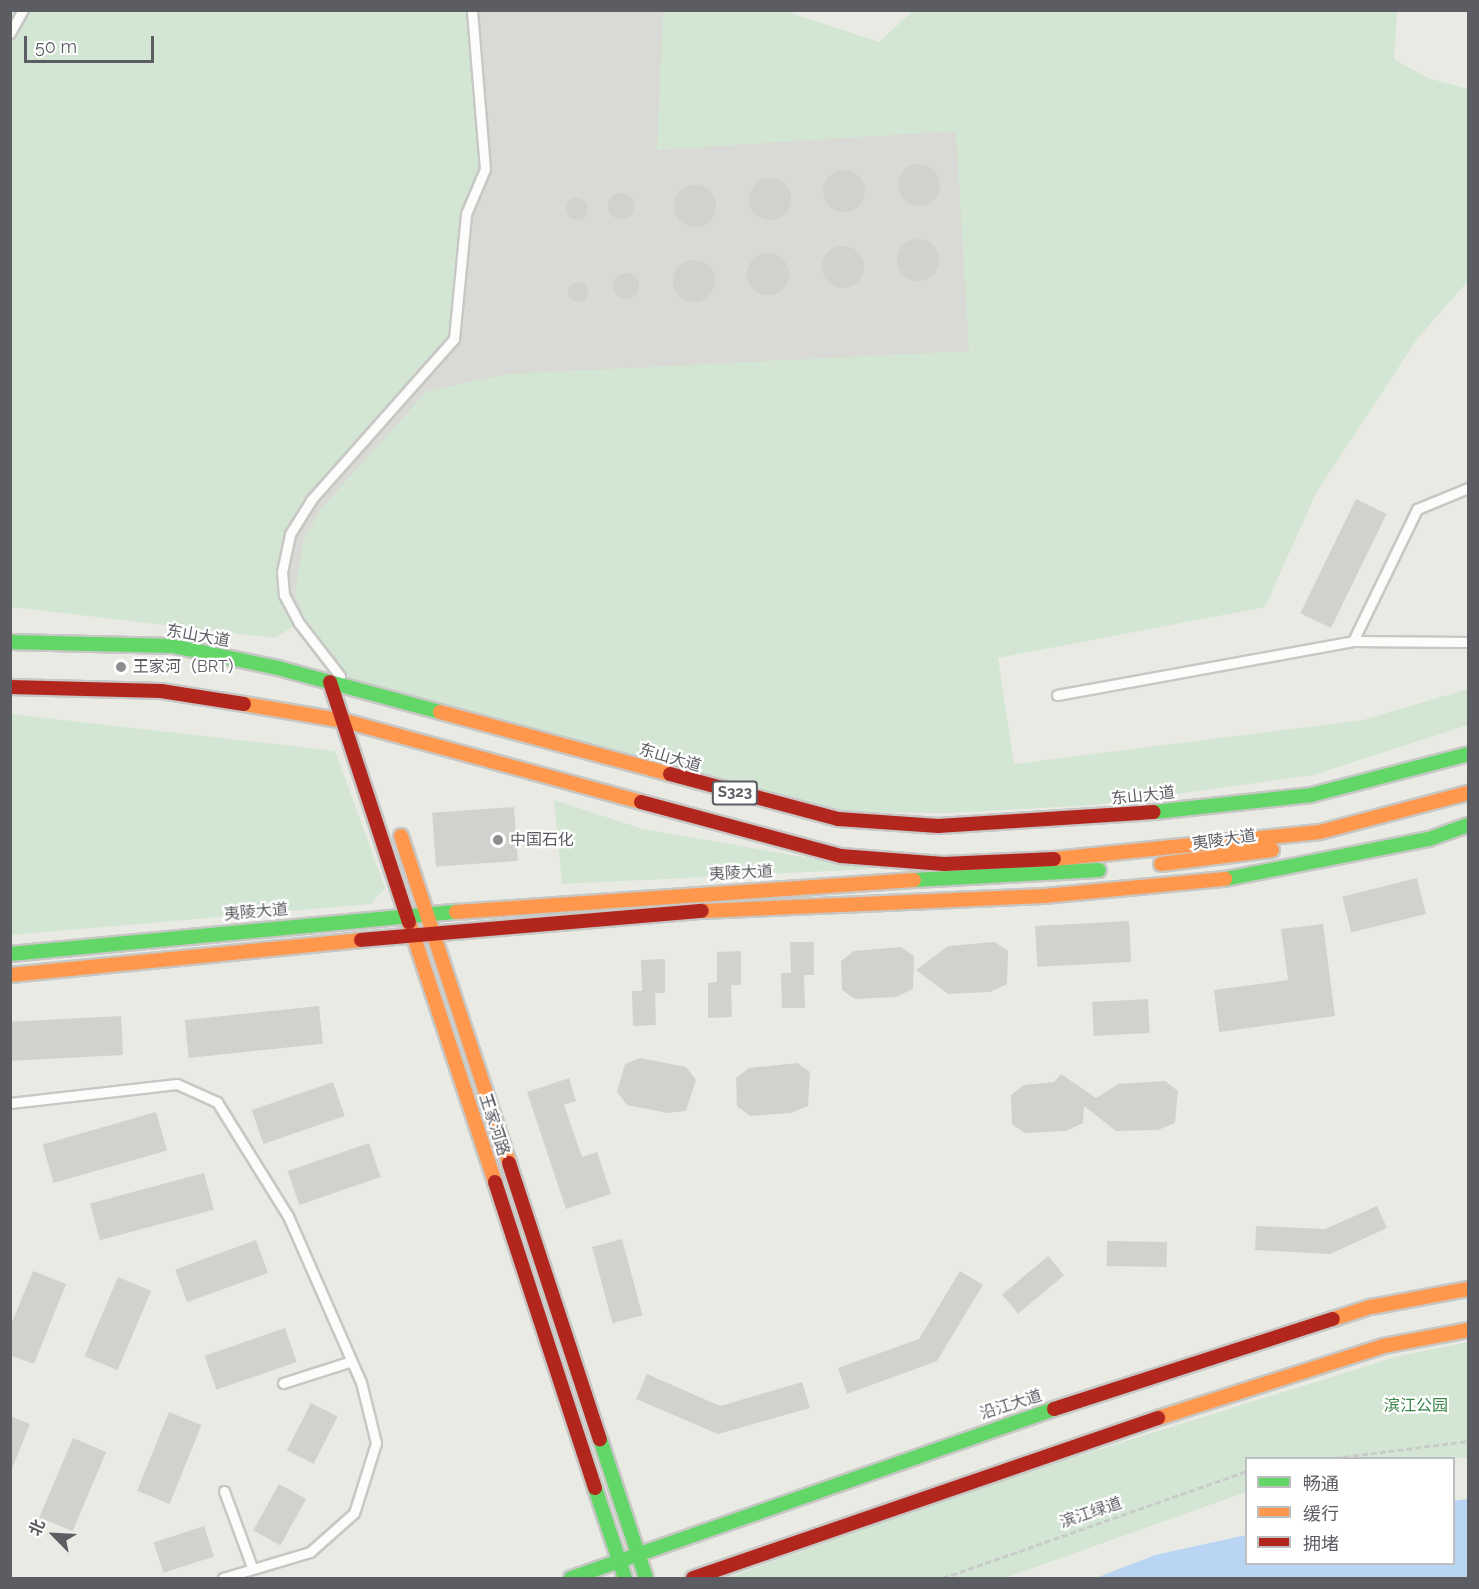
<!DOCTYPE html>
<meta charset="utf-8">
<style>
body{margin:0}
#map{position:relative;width:1479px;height:1589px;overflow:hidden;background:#eaeae5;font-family:Raleway,"Noto Sans SC",sans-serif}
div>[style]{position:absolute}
.industrial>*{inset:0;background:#d9d9d5}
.green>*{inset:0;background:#d3e6d3}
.water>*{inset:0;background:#bad4f4}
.building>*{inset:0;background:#d1d1ce;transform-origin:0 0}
.round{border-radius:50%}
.path>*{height:3px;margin-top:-1.5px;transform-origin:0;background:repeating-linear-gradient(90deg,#c8ccc9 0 6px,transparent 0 9px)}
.roads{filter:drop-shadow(2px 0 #c7c7c5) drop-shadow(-2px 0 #c7c7c5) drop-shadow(0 2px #c7c7c5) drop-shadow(0 -2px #c7c7c5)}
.lane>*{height:9px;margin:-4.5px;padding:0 4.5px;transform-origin:4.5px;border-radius:4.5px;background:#fcfcfb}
.fast>*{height:14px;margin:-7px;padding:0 7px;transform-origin:7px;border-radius:7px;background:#63d668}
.slow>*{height:14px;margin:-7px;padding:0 7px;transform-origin:7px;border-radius:7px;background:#ff974d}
.jam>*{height:14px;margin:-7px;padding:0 7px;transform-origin:7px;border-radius:7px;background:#b3261e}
.dots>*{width:16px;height:16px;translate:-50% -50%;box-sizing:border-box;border:3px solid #fff;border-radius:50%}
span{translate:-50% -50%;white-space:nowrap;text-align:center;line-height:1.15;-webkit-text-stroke:4.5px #fff;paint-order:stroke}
.shield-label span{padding:2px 4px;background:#fff;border:2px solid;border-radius:4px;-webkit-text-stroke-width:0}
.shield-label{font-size:15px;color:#5b5d62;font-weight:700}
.street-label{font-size:16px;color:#5b5d62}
.poi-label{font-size:16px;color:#5b5d62}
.left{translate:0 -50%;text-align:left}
.park-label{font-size:16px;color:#398346}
.frame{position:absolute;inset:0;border:12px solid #5b5d62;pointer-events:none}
.legend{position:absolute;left:1245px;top:1457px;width:210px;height:108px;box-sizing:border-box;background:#fff;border:2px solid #bdbec0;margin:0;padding:8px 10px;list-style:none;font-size:18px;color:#5b5d62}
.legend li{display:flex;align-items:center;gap:12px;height:30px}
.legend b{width:30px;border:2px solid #bdbec0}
.north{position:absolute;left:24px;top:1505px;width:60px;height:60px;-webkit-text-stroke:4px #fff;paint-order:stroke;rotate:294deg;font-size:16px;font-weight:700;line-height:24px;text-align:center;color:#5b5d62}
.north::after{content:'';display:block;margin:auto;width:21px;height:27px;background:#5b5d62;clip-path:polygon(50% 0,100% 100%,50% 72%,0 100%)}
.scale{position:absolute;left:24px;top:36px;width:130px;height:27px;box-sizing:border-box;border:3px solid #5b5d62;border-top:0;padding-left:8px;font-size:18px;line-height:21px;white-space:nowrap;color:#5b5d62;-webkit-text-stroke:4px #fff;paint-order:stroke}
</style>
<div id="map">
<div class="industrial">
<i style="clip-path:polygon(10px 11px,791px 12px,834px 49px,930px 67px,1082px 335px,409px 553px,259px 636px)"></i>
</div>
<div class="green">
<i style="clip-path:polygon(671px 10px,785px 11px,879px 42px,913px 11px,1397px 11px,1394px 59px,1428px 78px,1468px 89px,1468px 281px,1417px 339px,1316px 493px,1265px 607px,998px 658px,1014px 764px,1363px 720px,1468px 689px,1468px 725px,1313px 775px,1096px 805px,947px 813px,840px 812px,352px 682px,305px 619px,295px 593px,303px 543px,320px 510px,427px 391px,508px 374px,969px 351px,956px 131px,657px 150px,663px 13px)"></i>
<i style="clip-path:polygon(10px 11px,472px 11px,485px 169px,466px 214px,454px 339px,311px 500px,290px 534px,284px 595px,299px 623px,275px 638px,11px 607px)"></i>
<i style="clip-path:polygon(11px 714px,335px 751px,385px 888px,371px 904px,11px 935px)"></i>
<i style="clip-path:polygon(554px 800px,643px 829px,873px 869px,562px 884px)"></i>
<i style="clip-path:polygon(1468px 1342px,1468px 1458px,1246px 1458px,1246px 1492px,1005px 1578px,727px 1578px,995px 1482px,1399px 1356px)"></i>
</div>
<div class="water">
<i style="clip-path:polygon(1468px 1499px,1468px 1578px,1096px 1578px,1155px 1555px,1246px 1535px,1246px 1564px,1454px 1564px,1454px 1501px)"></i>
</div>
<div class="building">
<i class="round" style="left:898px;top:164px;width:42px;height:42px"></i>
<i class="round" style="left:823px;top:170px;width:42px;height:42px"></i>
<i class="round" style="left:749px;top:178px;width:42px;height:42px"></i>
<i class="round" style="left:674px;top:185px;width:42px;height:42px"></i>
<i class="round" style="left:608px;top:193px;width:26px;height:26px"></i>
<i class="round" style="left:566px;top:198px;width:22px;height:22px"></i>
<i class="round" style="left:897px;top:239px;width:42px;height:42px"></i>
<i class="round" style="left:822px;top:246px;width:42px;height:42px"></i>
<i class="round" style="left:747px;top:253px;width:42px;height:42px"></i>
<i class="round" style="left:673px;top:260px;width:42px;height:42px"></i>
<i class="round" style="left:613px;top:273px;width:26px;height:26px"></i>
<i class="round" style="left:568px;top:282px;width:20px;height:20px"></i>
<i style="left:1356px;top:499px;width:34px;height:127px;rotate:26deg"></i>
<i style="left:514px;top:807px;width:54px;height:82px;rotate:86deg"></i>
<i style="left:1417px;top:878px;width:37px;height:77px;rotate:76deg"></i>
<i style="left:1129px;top:921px;width:41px;height:94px;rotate:87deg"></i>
<i style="clip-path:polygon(1323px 924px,1335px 1016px,1219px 1032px,1214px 990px,1288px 980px,1281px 929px)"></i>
<i style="clip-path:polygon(790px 942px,814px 942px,814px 975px,804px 975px,805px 1008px,782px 1008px,781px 973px,791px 973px)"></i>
<i style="clip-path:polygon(995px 942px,1008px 951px,1007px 984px,990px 992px,948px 994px,916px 970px,948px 946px)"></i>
<i style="clip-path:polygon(901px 947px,914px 956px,913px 989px,896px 997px,855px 999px,842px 990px,841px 961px,854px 951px)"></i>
<i style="clip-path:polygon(741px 951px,741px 985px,731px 985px,732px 1017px,708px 1018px,708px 983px,717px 982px,717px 952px)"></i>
<i style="clip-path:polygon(665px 959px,665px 993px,655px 993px,656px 1025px,633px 1026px,632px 991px,642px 991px,641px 960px)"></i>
<i style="left:1148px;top:999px;width:34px;height:56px;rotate:87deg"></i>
<i style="left:319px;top:1006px;width:38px;height:135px;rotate:84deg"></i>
<i style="left:121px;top:1016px;width:39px;height:111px;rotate:87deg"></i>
<i style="clip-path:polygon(640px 1058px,686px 1067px,696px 1080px,686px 1111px,668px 1113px,627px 1105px,617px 1092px,625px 1064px)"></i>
<i style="clip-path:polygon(797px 1063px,810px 1072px,808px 1106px,791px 1113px,750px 1116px,737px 1106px,736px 1078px,749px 1068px)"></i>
<i style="clip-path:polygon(1061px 1074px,1096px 1098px,1118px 1084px,1165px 1081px,1178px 1091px,1175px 1123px,1158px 1130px,1116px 1131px,1084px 1106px,1083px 1123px,1066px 1131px,1025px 1133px,1012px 1124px,1011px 1095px,1024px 1085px,1054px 1082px)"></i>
<i style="clip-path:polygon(569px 1078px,576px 1101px,564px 1105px,582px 1157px,597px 1152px,611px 1194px,566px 1209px,527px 1092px)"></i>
<i style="left:333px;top:1082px;width:36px;height:86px;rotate:71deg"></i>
<i style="left:156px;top:1112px;width:40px;height:118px;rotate:74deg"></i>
<i style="left:369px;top:1143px;width:36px;height:86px;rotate:71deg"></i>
<i style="left:204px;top:1173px;width:38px;height:118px;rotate:75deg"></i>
<i style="clip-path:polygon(1377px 1206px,1387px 1228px,1330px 1254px,1255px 1250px,1256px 1226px,1325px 1229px)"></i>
<i style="left:622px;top:1239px;width:79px;height:31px;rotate:75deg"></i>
<i style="left:256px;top:1240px;width:35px;height:86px;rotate:70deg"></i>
<i style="left:1107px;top:1241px;width:60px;height:25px;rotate:1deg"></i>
<i style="left:1048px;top:1256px;width:25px;height:60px;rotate:50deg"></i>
<i style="clip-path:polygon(33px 1271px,66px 1284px,34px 1364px,10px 1355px,10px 1327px)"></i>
<i style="clip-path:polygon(960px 1271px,983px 1285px,937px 1361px,847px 1394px,838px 1368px,919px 1339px)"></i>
<i style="left:118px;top:1277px;width:36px;height:86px;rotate:23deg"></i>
<i style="left:285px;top:1328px;width:36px;height:85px;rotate:71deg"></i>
<i style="clip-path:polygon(647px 1374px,720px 1406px,802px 1382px,810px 1408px,718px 1434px,636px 1399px)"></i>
<i style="left:311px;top:1403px;width:30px;height:53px;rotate:27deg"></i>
<i style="left:169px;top:1412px;width:35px;height:85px;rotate:22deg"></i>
<i style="clip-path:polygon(10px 1416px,30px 1424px,11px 1471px,10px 1471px)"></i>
<i style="left:73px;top:1438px;width:36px;height:86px;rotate:23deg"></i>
<i style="left:279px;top:1484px;width:31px;height:53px;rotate:29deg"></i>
<i style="left:204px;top:1526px;width:32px;height:53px;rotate:72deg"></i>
</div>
<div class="path">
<i style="left:1335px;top:1458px;width:134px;rotate:-7.3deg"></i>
<i style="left:943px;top:1578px;width:321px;rotate:-19.4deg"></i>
</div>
<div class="roads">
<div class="lane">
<i style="left:10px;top:33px;width:26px;rotate:-61deg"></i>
<i style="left:1353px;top:641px;width:147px;rotate:-64.1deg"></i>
<i style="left:1417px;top:509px;width:55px;rotate:-22.4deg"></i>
<i style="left:340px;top:676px;width:67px;rotate:-127.7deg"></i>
<i style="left:299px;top:623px;width:32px;rotate:-118deg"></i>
<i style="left:284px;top:595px;width:23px;rotate:-95deg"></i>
<i style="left:282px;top:572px;width:39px;rotate:-78deg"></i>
<i style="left:290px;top:534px;width:40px;rotate:-58deg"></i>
<i style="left:311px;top:500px;width:215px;rotate:-48.4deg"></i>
<i style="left:454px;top:339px;width:126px;rotate:-84.5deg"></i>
<i style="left:466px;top:214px;width:49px;rotate:-67.1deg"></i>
<i style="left:485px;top:169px;width:160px;rotate:-94.7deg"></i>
<i style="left:1057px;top:695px;width:301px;rotate:-10.3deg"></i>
<i style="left:1353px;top:641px;width:115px;rotate:0.5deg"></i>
<i style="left:10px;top:1103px;width:168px;rotate:-6.5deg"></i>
<i style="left:177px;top:1084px;width:44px;rotate:24.2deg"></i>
<i style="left:217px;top:1102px;width:134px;rotate:58.1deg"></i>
<i style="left:288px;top:1216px;width:181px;rotate:66.3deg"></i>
<i style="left:361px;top:1382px;width:63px;rotate:76.2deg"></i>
<i style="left:376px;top:1443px;width:73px;rotate:107.4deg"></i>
<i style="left:354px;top:1513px;width:59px;rotate:138.4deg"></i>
<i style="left:310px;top:1552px;width:91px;rotate:163.4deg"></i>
<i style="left:283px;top:1383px;width:72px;rotate:-17.7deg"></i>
<i style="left:224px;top:1491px;width:81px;rotate:69.8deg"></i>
</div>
<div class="fast">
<i style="left:10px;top:642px;width:163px;rotate:1.4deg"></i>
<i style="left:173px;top:646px;width:107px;rotate:11.8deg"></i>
<i style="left:278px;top:668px;width:168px;rotate:15.2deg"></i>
<i style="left:1154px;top:812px;width:158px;rotate:-6.2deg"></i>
<i style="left:1311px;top:795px;width:162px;rotate:-14.6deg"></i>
<i style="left:1225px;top:879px;width:208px;rotate:-11.1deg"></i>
<i style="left:1429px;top:839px;width:41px;rotate:-19.7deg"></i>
<i style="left:914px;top:880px;width:185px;rotate:-3.1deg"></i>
<i style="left:10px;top:954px;width:448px;rotate:-5.4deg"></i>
<i style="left:600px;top:1439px;width:146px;rotate:71.7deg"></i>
<i style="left:595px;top:1488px;width:95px;rotate:71.6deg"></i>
<i style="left:571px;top:1578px;width:512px;rotate:-19.28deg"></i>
</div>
<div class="slow">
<i style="left:244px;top:704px;width:102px;rotate:9.6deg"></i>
<i style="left:345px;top:721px;width:307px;rotate:15.3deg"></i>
<i style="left:440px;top:712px;width:238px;rotate:15.1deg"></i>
<i style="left:401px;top:836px;width:344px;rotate:71.7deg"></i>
<i style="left:1054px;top:859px;width:267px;rotate:-5.8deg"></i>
<i style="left:1320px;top:832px;width:153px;rotate:-14.8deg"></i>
<i style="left:1161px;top:864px;width:112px;rotate:-7.2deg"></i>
<i style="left:702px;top:911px;width:342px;rotate:-2.5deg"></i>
<i style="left:1044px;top:896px;width:182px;rotate:-5.4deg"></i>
<i style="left:456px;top:912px;width:459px;rotate:-4deg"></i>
<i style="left:409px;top:922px;width:274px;rotate:71.7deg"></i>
<i style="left:10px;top:975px;width:353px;rotate:-5.7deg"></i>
<i style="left:1333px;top:1319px;width:40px;rotate:-18deg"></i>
<i style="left:1371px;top:1307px;width:99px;rotate:-10.5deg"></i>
<i style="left:1158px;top:1418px;width:236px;rotate:-17.7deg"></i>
<i style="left:1383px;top:1346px;width:86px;rotate:-10.7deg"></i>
</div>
<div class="jam">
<i style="left:330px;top:682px;width:253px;rotate:71.8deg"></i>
<i style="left:10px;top:687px;width:151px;rotate:1.5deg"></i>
<i style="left:161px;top:691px;width:84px;rotate:8.9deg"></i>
<i style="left:670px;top:774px;width:174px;rotate:15deg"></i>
<i style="left:838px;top:819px;width:100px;rotate:4deg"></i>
<i style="left:938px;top:826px;width:216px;rotate:-3.7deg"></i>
<i style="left:641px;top:802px;width:207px;rotate:15.1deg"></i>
<i style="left:841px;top:856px;width:103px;rotate:4.4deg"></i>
<i style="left:944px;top:864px;width:110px;rotate:-2.6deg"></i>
<i style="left:361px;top:940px;width:342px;rotate:-4.9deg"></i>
<i style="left:509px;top:1163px;width:291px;rotate:71.8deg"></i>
<i style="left:495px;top:1182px;width:322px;rotate:71.9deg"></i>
<i style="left:1054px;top:1409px;width:293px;rotate:-17.9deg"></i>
<i style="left:693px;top:1578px;width:492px;rotate:-19deg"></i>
</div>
</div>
<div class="dots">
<i style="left:121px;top:667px;background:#8d8e90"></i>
<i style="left:498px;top:840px;background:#8d8e90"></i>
</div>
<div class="shield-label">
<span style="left:735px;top:793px">S323</span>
</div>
<div class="street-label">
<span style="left:198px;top:636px;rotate:10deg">东山大道</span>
<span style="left:670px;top:758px;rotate:16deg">东山大道</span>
<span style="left:1143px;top:796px;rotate:-6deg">东山大道</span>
<span style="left:1224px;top:840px;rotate:-8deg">夷陵大道</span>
<span style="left:741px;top:873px;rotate:-3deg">夷陵大道</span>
<span style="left:256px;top:912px;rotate:-5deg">夷陵大道</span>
<span style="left:494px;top:1125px;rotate:72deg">王家河路</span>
<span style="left:1011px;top:1405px;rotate:-18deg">沿江大道</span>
<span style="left:1091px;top:1513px;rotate:-19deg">滨江绿道</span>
</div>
<div class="poi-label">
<span class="left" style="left:133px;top:667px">王家河（BRT）</span>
<span class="left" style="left:510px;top:840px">中国石化</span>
</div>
<div class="park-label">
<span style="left:1416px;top:1406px">滨江公园</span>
</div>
<div class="frame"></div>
<ul class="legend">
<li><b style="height:8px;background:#63d668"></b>畅通</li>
<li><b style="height:8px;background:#ff974d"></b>缓行</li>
<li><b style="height:8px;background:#b3261e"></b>拥堵</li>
</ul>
<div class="north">北</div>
<div class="scale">50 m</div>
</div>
